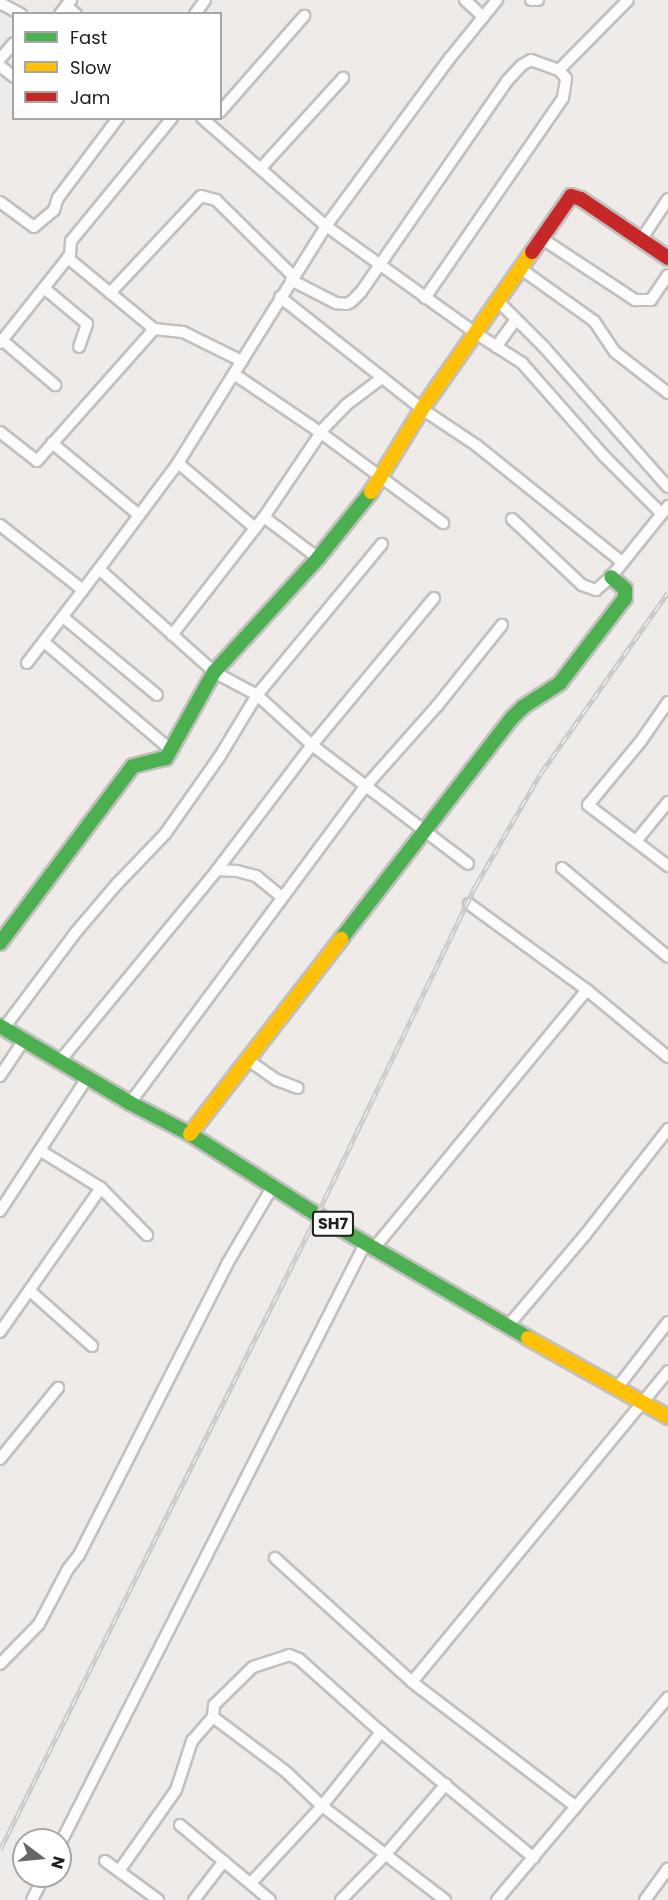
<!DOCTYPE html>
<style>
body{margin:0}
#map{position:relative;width:668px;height:1900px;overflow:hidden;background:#efebe9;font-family:Poppins,sans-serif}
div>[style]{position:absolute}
.roads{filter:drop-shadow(2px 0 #c2c0bf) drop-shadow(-2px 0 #c2c0bf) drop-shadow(0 2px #c2c0bf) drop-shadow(0 -2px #c2c0bf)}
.street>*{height:10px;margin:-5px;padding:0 5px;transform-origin:5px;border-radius:5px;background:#fdfcfc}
.fast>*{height:14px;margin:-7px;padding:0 7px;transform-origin:7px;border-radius:7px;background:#4caf50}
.slow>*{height:14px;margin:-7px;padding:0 7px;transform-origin:7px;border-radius:7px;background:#ffc107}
.jam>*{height:14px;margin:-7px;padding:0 7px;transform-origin:7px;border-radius:7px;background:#c62828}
.rail>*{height:5px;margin-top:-2.5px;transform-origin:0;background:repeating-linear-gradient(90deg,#fff 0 9px,#cbcbca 0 18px);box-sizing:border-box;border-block:2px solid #cbcbca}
span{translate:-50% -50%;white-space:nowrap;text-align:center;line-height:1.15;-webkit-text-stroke:6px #fff;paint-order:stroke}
.shield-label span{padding:2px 4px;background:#fff;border:2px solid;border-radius:4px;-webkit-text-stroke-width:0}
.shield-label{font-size:16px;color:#202020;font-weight:700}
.legend{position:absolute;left:12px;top:12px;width:210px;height:108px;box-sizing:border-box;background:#fff;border:2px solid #a6a6a6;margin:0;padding:8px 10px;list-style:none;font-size:18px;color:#202020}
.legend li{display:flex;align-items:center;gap:12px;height:30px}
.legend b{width:30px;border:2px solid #a6a6a6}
.north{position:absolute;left:12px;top:1828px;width:60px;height:60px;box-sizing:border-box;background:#fff;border:2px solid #a6a6a6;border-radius:50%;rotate:106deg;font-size:16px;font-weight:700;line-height:24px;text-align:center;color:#202020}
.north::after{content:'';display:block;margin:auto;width:21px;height:27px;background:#686766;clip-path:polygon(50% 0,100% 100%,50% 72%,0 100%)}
</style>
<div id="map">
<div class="roads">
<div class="street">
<i style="left:465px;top:0;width:25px;rotate:43deg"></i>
<i style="left:531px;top:0;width:7px"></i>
<i style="left:0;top:3px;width:24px;rotate:28deg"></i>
<i style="left:66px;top:6px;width:13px;rotate:39deg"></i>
<i style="left:60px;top:14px;width:18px;rotate:-52deg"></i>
<i style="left:195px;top:14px;width:17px;rotate:-54deg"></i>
<i style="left:0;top:59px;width:21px;rotate:-49deg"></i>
<i style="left:0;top:66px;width:18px;rotate:38deg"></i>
<i style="left:220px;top:112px;width:128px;rotate:-48.8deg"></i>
<i style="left:202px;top:118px;width:164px;rotate:41.1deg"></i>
<i style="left:326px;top:226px;width:186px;rotate:35.6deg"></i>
<i style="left:477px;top:334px;width:54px;rotate:32.8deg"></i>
<i style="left:522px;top:363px;width:124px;rotate:48.6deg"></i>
<i style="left:604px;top:456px;width:81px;rotate:45deg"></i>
<i style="left:261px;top:168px;width:122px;rotate:-47.7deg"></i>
<i style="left:0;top:202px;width:42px;rotate:36.3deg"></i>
<i style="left:34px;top:227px;width:26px;rotate:-40deg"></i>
<i style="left:54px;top:210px;width:13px;rotate:-72deg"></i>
<i style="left:58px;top:198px;width:100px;rotate:-53.1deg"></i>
<i style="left:541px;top:238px;width:113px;rotate:33.4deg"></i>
<i style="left:635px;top:300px;width:16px"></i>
<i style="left:651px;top:300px;width:30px;rotate:-56deg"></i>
<i style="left:641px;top:240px;width:49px;rotate:-56.6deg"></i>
<i style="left:521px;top:269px;width:90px;rotate:35.5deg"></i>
<i style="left:594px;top:321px;width:37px;rotate:56deg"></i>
<i style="left:615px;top:352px;width:67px;rotate:37.7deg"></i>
<i style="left:291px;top:280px;width:51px;rotate:27.1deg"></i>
<i style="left:336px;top:303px;width:10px;rotate:6deg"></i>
<i style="left:346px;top:304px;width:5px;rotate:-22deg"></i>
<i style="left:351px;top:302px;width:14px;rotate:-45deg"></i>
<i style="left:361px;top:292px;width:257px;rotate:-55.3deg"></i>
<i style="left:507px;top:81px;width:22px;rotate:-47deg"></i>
<i style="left:522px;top:65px;width:10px;rotate:-29deg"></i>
<i style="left:531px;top:60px;width:30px;rotate:20deg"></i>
<i style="left:559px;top:70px;width:98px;rotate:-45.4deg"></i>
<i style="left:44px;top:288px;width:56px;rotate:39.9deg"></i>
<i style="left:87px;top:324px;width:24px;rotate:109deg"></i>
<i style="left:110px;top:293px;width:133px;rotate:-46.8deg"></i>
<i style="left:201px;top:196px;width:16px;rotate:15deg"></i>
<i style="left:216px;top:200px;width:108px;rotate:44.6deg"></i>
<i style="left:280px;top:297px;width:181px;rotate:38.3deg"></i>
<i style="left:422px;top:409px;width:65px;rotate:33.7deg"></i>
<i style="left:476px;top:445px;width:186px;rotate:38.7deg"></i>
<i style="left:425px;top:298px;width:243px;rotate:-55.4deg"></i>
<i style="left:563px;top:98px;width:20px;rotate:-81deg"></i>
<i style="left:566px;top:78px;width:11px;rotate:-131deg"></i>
<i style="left:499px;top:302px;width:64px;rotate:45deg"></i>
<i style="left:544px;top:347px;width:187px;rotate:48.5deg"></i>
<i style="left:154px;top:329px;width:29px;rotate:6deg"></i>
<i style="left:183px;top:332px;width:66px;rotate:26.2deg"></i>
<i style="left:2px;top:340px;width:70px;rotate:40.3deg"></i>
<i style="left:0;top:343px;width:112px;rotate:-51.5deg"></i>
<i style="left:70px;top:255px;width:14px;rotate:-86deg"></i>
<i style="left:71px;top:241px;width:159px;rotate:-50.6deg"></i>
<i style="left:496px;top:347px;width:34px;rotate:-54deg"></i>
<i style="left:234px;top:374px;width:105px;rotate:34.1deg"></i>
<i style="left:321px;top:433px;width:152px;rotate:36.4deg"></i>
<i style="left:0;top:432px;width:47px;rotate:38.1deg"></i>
<i style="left:37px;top:461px;width:176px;rotate:-48.4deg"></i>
<i style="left:154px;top:329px;width:112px;rotate:-140.5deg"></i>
<i style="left:52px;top:443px;width:113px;rotate:39.6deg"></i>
<i style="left:178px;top:463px;width:101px;rotate:40.2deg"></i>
<i style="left:264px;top:517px;width:68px;rotate:37.2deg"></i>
<i style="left:512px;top:519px;width:96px;rotate:43.3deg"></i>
<i style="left:582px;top:585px;width:15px;rotate:20deg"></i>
<i style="left:596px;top:590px;width:20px;rotate:-41deg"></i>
<i style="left:611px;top:577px;width:91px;rotate:-51.2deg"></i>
<i style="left:0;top:525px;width:105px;rotate:38.1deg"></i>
<i style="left:83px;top:590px;width:26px;rotate:-53deg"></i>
<i style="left:99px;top:569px;width:154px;rotate:41.8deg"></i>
<i style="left:214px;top:672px;width:49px;rotate:28.1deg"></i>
<i style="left:257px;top:695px;width:74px;rotate:42.3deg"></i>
<i style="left:312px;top:745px;width:196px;rotate:37.3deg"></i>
<i style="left:99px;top:569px;width:132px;rotate:-53.3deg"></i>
<i style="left:178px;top:463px;width:279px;rotate:-58deg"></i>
<i style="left:326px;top:226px;width:209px;rotate:-53.6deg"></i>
<i style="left:450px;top:58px;width:75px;rotate:-51deg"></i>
<i style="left:63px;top:617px;width:122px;rotate:39.7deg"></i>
<i style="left:172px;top:635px;width:150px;rotate:-52.1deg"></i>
<i style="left:264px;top:517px;width:107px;rotate:-56deg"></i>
<i style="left:324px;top:428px;width:32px;rotate:-46deg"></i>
<i style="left:346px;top:405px;width:45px;rotate:-36.9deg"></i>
<i style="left:44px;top:642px;width:167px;rotate:40.4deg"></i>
<i style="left:27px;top:663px;width:92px;rotate:-52.5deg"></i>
<i style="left:668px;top:702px;width:47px;rotate:124.7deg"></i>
<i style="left:641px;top:741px;width:83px;rotate:129.6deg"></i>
<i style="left:588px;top:805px;width:101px;rotate:37.3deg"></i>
<i style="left:637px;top:840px;width:49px;rotate:-50.8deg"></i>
<i style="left:562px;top:868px;width:138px;rotate:40deg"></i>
<i style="left:217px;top:870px;width:20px;rotate:3deg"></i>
<i style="left:237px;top:871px;width:20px;rotate:15deg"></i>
<i style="left:256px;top:876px;width:33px;rotate:39deg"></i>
<i style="left:469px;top:904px;width:146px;rotate:36.1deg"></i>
<i style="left:587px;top:990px;width:105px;rotate:39.6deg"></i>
<i style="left:4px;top:1028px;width:120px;rotate:-53.1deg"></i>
<i style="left:76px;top:932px;width:63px;rotate:-49.5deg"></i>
<i style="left:117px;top:884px;width:69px;rotate:-46.2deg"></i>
<i style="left:165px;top:834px;width:95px;rotate:-54.8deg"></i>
<i style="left:220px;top:756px;width:71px;rotate:-58.8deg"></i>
<i style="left:257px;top:695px;width:196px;rotate:-50.4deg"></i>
<i style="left:248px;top:1060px;width:35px;rotate:35deg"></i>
<i style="left:277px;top:1080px;width:22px;rotate:21deg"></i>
<i style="left:59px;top:1062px;width:249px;rotate:-50.5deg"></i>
<i style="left:217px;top:870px;width:157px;rotate:-52.8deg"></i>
<i style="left:312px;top:745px;width:191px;rotate:-50.3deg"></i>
<i style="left:0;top:1076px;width:43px;rotate:-56.3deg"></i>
<i style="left:130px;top:1103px;width:394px;rotate:-53.4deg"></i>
<i style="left:365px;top:787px;width:108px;rotate:-48.4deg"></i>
<i style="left:437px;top:706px;width:104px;rotate:-51.3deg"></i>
<i style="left:41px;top:1151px;width:70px;rotate:31.7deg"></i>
<i style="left:101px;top:1188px;width:66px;rotate:45.6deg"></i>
<i style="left:0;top:1211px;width:159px;rotate:-56.8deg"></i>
<i style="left:375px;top:1247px;width:333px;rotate:-50.5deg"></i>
<i style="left:30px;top:1291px;width:83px;rotate:41.6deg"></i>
<i style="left:507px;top:1327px;width:121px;rotate:-49.7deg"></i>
<i style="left:585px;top:1235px;width:135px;rotate:-51.9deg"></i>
<i style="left:0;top:1332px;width:176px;rotate:-55deg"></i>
<i style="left:617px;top:1388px;width:83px;rotate:-52.3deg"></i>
<i style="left:0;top:1459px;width:92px;rotate:-50.8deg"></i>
<i style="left:275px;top:1558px;width:185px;rotate:42.1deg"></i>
<i style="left:412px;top:1682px;width:206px;rotate:37.3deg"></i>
<i style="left:0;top:1664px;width:56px;rotate:-45.7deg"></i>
<i style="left:39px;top:1624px;width:62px;rotate:-62.2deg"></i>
<i style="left:68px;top:1569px;width:18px;rotate:-52deg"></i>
<i style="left:79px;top:1555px;width:326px;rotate:-63deg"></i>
<i style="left:227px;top:1264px;width:91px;rotate:-59.5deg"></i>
<i style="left:412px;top:1682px;width:403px;rotate:-50.5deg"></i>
<i style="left:180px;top:1825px;width:117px;rotate:39.8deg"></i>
<i style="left:60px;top:1844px;width:675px;rotate:-63.06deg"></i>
<i style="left:105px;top:1861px;width:66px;rotate:36.3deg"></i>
<i style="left:119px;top:1871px;width:99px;rotate:-54.9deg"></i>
<i style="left:176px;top:1790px;width:52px;rotate:-71.9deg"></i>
<i style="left:192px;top:1741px;width:32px;rotate:-49deg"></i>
<i style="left:251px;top:1883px;width:105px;rotate:-47.3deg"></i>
<i style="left:322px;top:1806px;width:95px;rotate:-51.4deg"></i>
<i style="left:32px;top:1900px;width:27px;rotate:-63deg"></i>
<i style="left:194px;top:1900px;width:49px;rotate:-52.4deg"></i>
<i style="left:341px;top:1900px;width:64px;rotate:-45.6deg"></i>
<i style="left:386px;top:1854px;width:92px;rotate:-49.4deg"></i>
<i style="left:445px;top:1900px;width:155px;rotate:-142.6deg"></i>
<i style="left:322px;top:1806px;width:51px;rotate:-136.6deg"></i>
<i style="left:285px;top:1771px;width:90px;rotate:-143.1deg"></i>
<i style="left:213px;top:1717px;width:12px;rotate:-85deg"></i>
<i style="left:214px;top:1705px;width:54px;rotate:-44.3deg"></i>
<i style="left:253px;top:1667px;width:38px;rotate:-18deg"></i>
<i style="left:289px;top:1655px;width:11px;rotate:22deg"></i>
<i style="left:299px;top:1659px;width:110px;rotate:41.7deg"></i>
<i style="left:381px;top:1732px;width:198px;rotate:39.5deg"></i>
<i style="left:497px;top:1900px;width:265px;rotate:-49.8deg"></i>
<i style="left:645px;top:1900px;width:39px;rotate:-54deg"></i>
</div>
<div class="fast">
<i style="left:341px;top:939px;width:279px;rotate:-52.3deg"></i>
<i style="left:512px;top:718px;width:16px;rotate:-45deg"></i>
<i style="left:523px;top:707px;width:44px;rotate:-33deg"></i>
<i style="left:560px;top:683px;width:107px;rotate:-52.6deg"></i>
<i style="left:625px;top:598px;width:9px;rotate:-90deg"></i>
<i style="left:625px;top:589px;width:18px;rotate:-139deg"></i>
<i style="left:0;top:943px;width:221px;rotate:-53.1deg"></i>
<i style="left:133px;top:766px;width:34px;rotate:-14deg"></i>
<i style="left:166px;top:758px;width:98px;rotate:-60.8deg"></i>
<i style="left:214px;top:672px;width:154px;rotate:-47.6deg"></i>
<i style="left:318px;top:558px;width:85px;rotate:-51.2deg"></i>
<i style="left:0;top:1026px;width:151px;rotate:30.6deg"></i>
<i style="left:130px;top:1103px;width:68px;rotate:27.3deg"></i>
<i style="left:190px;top:1134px;width:151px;rotate:32.5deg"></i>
<i style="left:317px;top:1215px;width:244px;rotate:30.2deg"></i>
</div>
<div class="slow">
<i style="left:371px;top:492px;width:97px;rotate:-58.4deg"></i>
<i style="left:422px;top:409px;width:192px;rotate:-55deg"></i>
<i style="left:190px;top:1134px;width:247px;rotate:-52.2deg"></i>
<i style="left:528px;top:1338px;width:161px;rotate:29.4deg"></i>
</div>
<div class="jam">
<i style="left:532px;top:252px;width:68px;rotate:-55.1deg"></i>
<i style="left:571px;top:196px;width:10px;rotate:17deg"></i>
<i style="left:581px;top:199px;width:105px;rotate:34.1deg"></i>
</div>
</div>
<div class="rail">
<i style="left:0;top:1850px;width:710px;rotate:-63.47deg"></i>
<i style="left:317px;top:1215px;width:366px;rotate:-64.3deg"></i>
<i style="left:476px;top:885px;width:129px;rotate:-59.9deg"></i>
<i style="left:541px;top:773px;width:221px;rotate:-54.9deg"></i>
</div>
<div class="shield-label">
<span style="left:333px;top:1224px">SH7</span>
</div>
<ul class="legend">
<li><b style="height:8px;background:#4caf50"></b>Fast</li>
<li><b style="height:8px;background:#ffc107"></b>Slow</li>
<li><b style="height:8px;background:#c62828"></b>Jam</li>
</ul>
<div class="north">N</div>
</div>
